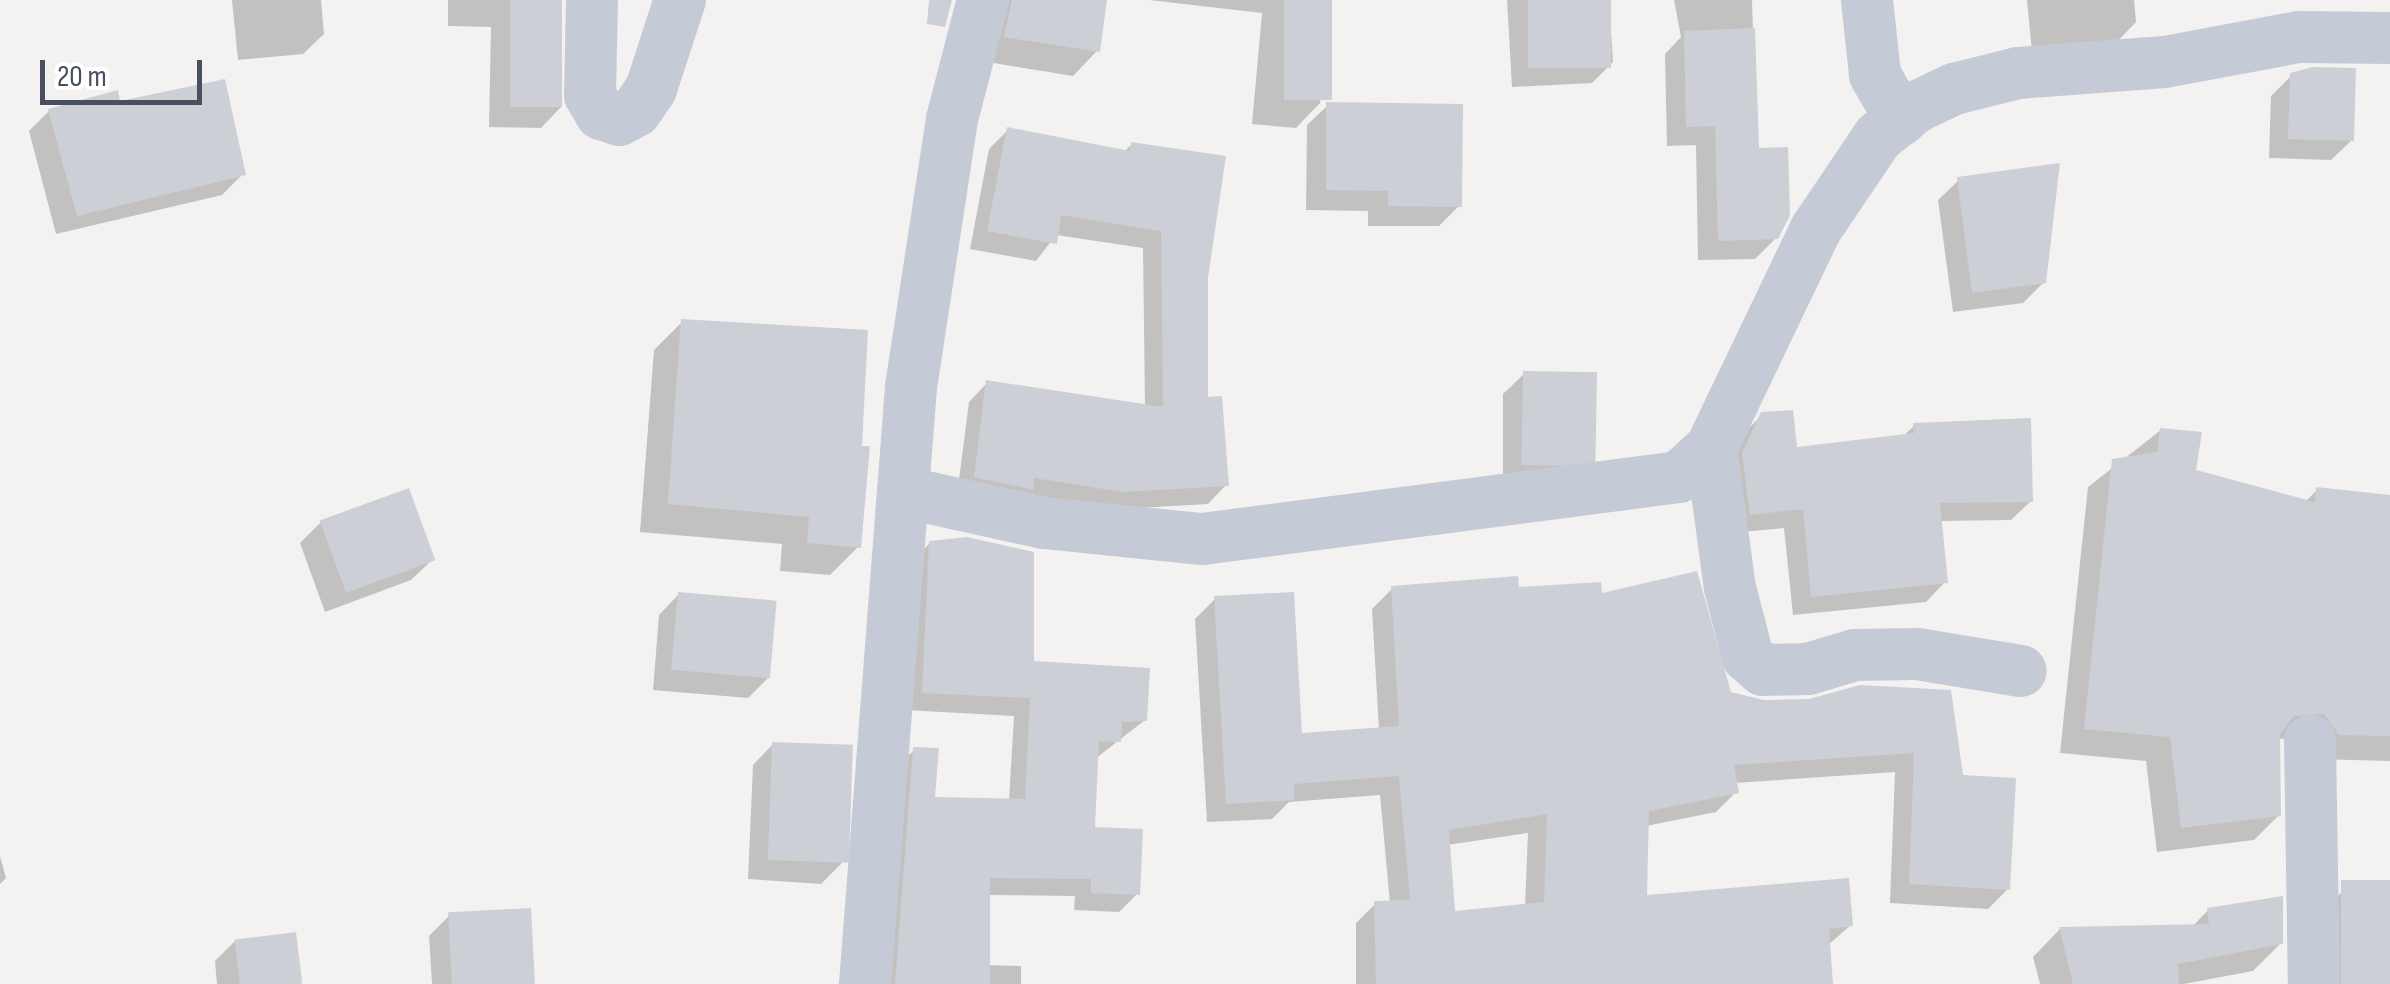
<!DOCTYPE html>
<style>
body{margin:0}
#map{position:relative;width:2390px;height:984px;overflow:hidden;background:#f4f2f1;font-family:"Sofia Sans Condensed",sans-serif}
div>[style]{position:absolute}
.shadow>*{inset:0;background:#0003}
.building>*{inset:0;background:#cdcfd7;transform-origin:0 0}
.minor>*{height:52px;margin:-26px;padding:0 26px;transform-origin:26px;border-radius:26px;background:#c5cbd6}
span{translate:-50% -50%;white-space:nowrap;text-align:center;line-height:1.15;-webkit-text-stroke:8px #fff;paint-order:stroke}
.scale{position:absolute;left:40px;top:60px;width:162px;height:45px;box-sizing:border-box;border:5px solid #485060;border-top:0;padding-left:12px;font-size:30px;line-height:35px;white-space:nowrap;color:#485060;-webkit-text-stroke:8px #fff;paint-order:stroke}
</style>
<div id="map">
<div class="shadow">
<i style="clip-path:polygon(232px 0,321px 0,324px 34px,303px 54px,238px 60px)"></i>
<i style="clip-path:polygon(448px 0,560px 0,561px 107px,541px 128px,489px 127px,491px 27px,448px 26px)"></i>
<i style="clip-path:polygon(988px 0,1105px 0,1097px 51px,1073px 76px,981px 61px)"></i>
<i style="clip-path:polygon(1149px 0,1332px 0,1320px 103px,1296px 128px,1252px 124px,1262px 13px)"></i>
<i style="clip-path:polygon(1507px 0,1609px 0,1613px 62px,1592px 83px,1512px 87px)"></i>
<i style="clip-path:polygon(1674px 0,1752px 0,1757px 150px,1776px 238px,1755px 259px,1698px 260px,1696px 145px,1667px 146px,1665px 54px,1681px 37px)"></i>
<i style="clip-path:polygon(2027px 0,2134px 0,2136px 22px,2116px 43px,2032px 52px)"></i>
<i style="clip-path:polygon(2291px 76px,2352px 140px,2331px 160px,2269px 158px,2271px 96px)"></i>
<i style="clip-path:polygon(119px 104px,243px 174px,222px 195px,56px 234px,29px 131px,49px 111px)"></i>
<i style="clip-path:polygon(1328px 105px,1459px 206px,1439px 226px,1368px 226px,1368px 211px,1306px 210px,1307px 125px)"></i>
<i style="clip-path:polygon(1008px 130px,1123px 153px,1132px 144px,1205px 278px,1206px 400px,1226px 485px,1208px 504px,1103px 510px,957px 495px,969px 402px,987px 383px,1145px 407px,1143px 248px,1056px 235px,1036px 261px,970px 249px,989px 149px)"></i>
<i style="clip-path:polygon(1959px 180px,2044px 282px,2023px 303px,1953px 312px,1938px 200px)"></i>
<i style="clip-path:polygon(682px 322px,859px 546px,830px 575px,780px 571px,782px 544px,640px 532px,654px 350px)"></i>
<i style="clip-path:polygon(1524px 374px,1595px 456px,1574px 477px,1503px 484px,1503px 394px)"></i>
<i style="clip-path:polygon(1762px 415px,1795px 450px,1902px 437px,1914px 426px,2031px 501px,2011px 520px,1939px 521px,1945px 582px,1926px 602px,1793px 615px,1784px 528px,1731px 533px,1723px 474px,1742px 435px)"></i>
<i style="clip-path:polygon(2161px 430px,2193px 472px,2305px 502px,2317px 490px,2390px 498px,2390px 761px,2314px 759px,2298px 738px,2278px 739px,2279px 815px,2254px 840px,2157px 852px,2146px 761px,2060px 753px,2088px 487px)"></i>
<i style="clip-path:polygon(321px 522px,432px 560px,411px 580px,325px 612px,300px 543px)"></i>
<i style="clip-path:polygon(930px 543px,1032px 663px,1145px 720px,1095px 759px,1092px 830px,1137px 894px,1119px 912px,1074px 910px,1075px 896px,988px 895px,987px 965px,1021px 966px,1021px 984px,882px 984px,896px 768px,914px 750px,932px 800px,1009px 801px,1014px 716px,905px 710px,912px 561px)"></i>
<i style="clip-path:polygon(evenodd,1392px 589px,1600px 596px,1729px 694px,1763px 702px,1810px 701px,1860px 687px,1961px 777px,2008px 889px,1988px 909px,1890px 903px,1895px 772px,1735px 783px,1736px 792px,1716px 812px,1646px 826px,1644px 898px,1851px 925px,1827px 946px,1830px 984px,1356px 984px,1356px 923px,1376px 903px,1390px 903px,1380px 795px,1289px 802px,1272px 819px,1207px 822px,1195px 619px,1215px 599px,1300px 736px,1379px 730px,1372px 609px,1392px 589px,1528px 833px,1525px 906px,1453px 913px,1447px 845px,1528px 833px)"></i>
<i style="clip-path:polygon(679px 594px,768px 678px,748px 698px,653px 690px,659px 615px)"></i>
<i style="clip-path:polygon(773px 744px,842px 863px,821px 884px,748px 879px,753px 765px)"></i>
<i style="clip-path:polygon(0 856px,6px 878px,0 884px)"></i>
<i style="clip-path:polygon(2390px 883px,2390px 984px,2317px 984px,2317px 917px,2344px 890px)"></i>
<i style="clip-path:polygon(2208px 910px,2281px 943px,2253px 971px,2184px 984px,2040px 984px,2033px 957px,2060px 929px,2192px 927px)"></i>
<i style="clip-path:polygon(449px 916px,531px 984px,432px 984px,429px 936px)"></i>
<i style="clip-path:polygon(235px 941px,299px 984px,217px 984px,215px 961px)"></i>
</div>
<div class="building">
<i style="left:510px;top:0;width:52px;height:107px"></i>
<i style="clip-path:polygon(929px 0,952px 0,945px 27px,927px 24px)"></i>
<i style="clip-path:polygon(1012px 0,1107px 0,1100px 52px,1004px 37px)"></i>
<i style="left:1284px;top:0;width:48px;height:100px"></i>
<i style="left:1528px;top:0;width:83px;height:68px"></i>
<i style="clip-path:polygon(1755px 28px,1759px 148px,1788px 147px,1790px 215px,1778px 239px,1718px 241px,1715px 126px,1686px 127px,1684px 31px)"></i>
<i style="clip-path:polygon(2313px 67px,2356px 68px,2354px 141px,2288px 139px,2290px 73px)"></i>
<i style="clip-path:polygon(225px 79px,246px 175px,77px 216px,48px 109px,118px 90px,120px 101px)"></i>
<i style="clip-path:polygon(1326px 102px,1463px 104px,1462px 207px,1388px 206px,1388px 191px,1326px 190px)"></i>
<i style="clip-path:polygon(1007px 127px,1130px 151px,1131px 142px,1226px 156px,1208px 278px,1208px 397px,1222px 396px,1229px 486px,1123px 492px,1034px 478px,1034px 490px,974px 477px,986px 380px,1163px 407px,1161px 231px,1061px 215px,1057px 244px,987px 231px)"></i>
<i style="clip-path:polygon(2060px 163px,2046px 283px,1972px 293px,1957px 177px)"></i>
<i style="clip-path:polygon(681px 319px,868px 330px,862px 446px,870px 446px,861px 548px,807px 543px,809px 517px,668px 504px)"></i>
<i style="left:1523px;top:371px;width:74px;height:94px;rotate:1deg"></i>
<i style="clip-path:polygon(1793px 410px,1797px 447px,1914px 433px,1913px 423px,2031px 418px,2033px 502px,1940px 503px,1948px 583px,1811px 597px,1803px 509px,1750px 515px,1742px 453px,1761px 412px)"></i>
<i style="clip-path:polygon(2160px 428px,2202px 432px,2196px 470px,2315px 502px,2316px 487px,2390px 495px,2390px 736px,2339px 735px,2324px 714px,2294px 716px,2280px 734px,2281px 816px,2181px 828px,2170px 737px,2084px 729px,2112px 459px,2157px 452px)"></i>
<i style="left:409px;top:488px;width:77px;height:95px;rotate:70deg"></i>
<i style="clip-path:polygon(967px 537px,1034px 552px,1034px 661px,1150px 668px,1147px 721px,1122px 722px,1121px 742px,1099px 741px,1095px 827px,1143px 829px,1140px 895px,1091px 893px,1091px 879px,990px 878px,990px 984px,895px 984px,913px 747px,939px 748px,935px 797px,1025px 799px,1030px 698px,922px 693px,929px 541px)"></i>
<i style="clip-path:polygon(evenodd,1697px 571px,1731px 692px,1764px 700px,1809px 699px,1860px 685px,1951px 690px,1963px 775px,2016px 778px,2010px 890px,1909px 884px,1914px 753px,1734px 765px,1739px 793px,1649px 811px,1647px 895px,1849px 878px,1853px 926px,1829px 929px,1833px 984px,1376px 984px,1374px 901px,1410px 900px,1399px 776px,1294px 784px,1294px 800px,1226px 804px,1214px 596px,1294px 592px,1302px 733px,1399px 726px,1391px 586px,1518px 576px,1519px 587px,1601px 582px,1602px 593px,1697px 571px,1547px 814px,1544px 902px,1455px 911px,1449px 830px,1547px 814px)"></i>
<i style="left:678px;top:592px;width:99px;height:78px;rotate:5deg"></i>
<i style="left:772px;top:742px;width:81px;height:118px;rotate:2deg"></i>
<i style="left:2390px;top:880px;width:104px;height:49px;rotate:90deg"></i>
<i style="clip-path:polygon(2283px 896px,2283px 944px,2178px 964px,2179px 984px,2073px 984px,2059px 927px,2209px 924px,2207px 908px)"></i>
<i style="left:531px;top:908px;width:76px;height:83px;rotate:87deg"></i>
<i style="left:296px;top:932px;width:52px;height:62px;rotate:83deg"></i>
</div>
<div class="minor">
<i style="left:592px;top:0;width:95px;rotate:91.2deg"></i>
<i style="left:590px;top:95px;width:22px;rotate:60deg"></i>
<i style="left:601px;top:114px;width:19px;rotate:18deg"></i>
<i style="left:619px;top:120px;width:19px;rotate:-28deg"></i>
<i style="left:636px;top:111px;width:27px;rotate:-56deg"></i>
<i style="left:651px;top:89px;width:94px;rotate:-72deg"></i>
<i style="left:1867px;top:0;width:75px;rotate:83.9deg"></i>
<i style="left:1875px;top:75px;width:52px;rotate:60deg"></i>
<i style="left:1711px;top:448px;width:141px;rotate:82.3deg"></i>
<i style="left:1730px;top:588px;width:71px;rotate:75.4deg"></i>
<i style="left:1748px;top:657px;width:20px;rotate:41deg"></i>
<i style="left:1763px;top:670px;width:45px;rotate:-1.3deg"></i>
<i style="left:1808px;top:669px;width:49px;rotate:-16.6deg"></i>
<i style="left:1855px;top:655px;width:62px;rotate:-0.9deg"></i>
<i style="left:1917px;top:654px;width:105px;rotate:9.3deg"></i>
<i style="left:903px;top:492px;width:144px;rotate:12.4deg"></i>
<i style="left:1044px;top:523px;width:159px;rotate:5.8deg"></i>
<i style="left:1202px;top:539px;width:481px;rotate:-7.4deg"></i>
<i style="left:1679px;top:477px;width:43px;rotate:-42.2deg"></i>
<i style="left:1711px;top:448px;width:243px;rotate:-64.4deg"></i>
<i style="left:1816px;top:229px;width:111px;rotate:-56deg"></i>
<i style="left:1878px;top:137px;width:48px;rotate:-38.3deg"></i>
<i style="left:1916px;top:107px;width:42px;rotate:-25.3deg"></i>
<i style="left:1954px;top:89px;width:66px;rotate:-14deg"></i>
<i style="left:2018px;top:73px;width:147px;rotate:-4.3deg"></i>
<i style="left:2165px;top:62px;width:136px;rotate:-10.6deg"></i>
<i style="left:2299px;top:37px;width:91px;rotate:0.6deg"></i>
<i style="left:2310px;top:741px;width:243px;rotate:89.1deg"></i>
<i style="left:865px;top:984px;width:599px;rotate:-85.59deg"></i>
<i style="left:911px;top:387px;width:271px;rotate:-81.3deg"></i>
<i style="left:952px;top:119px;width:123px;rotate:-75.4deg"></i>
</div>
<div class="scale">20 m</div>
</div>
